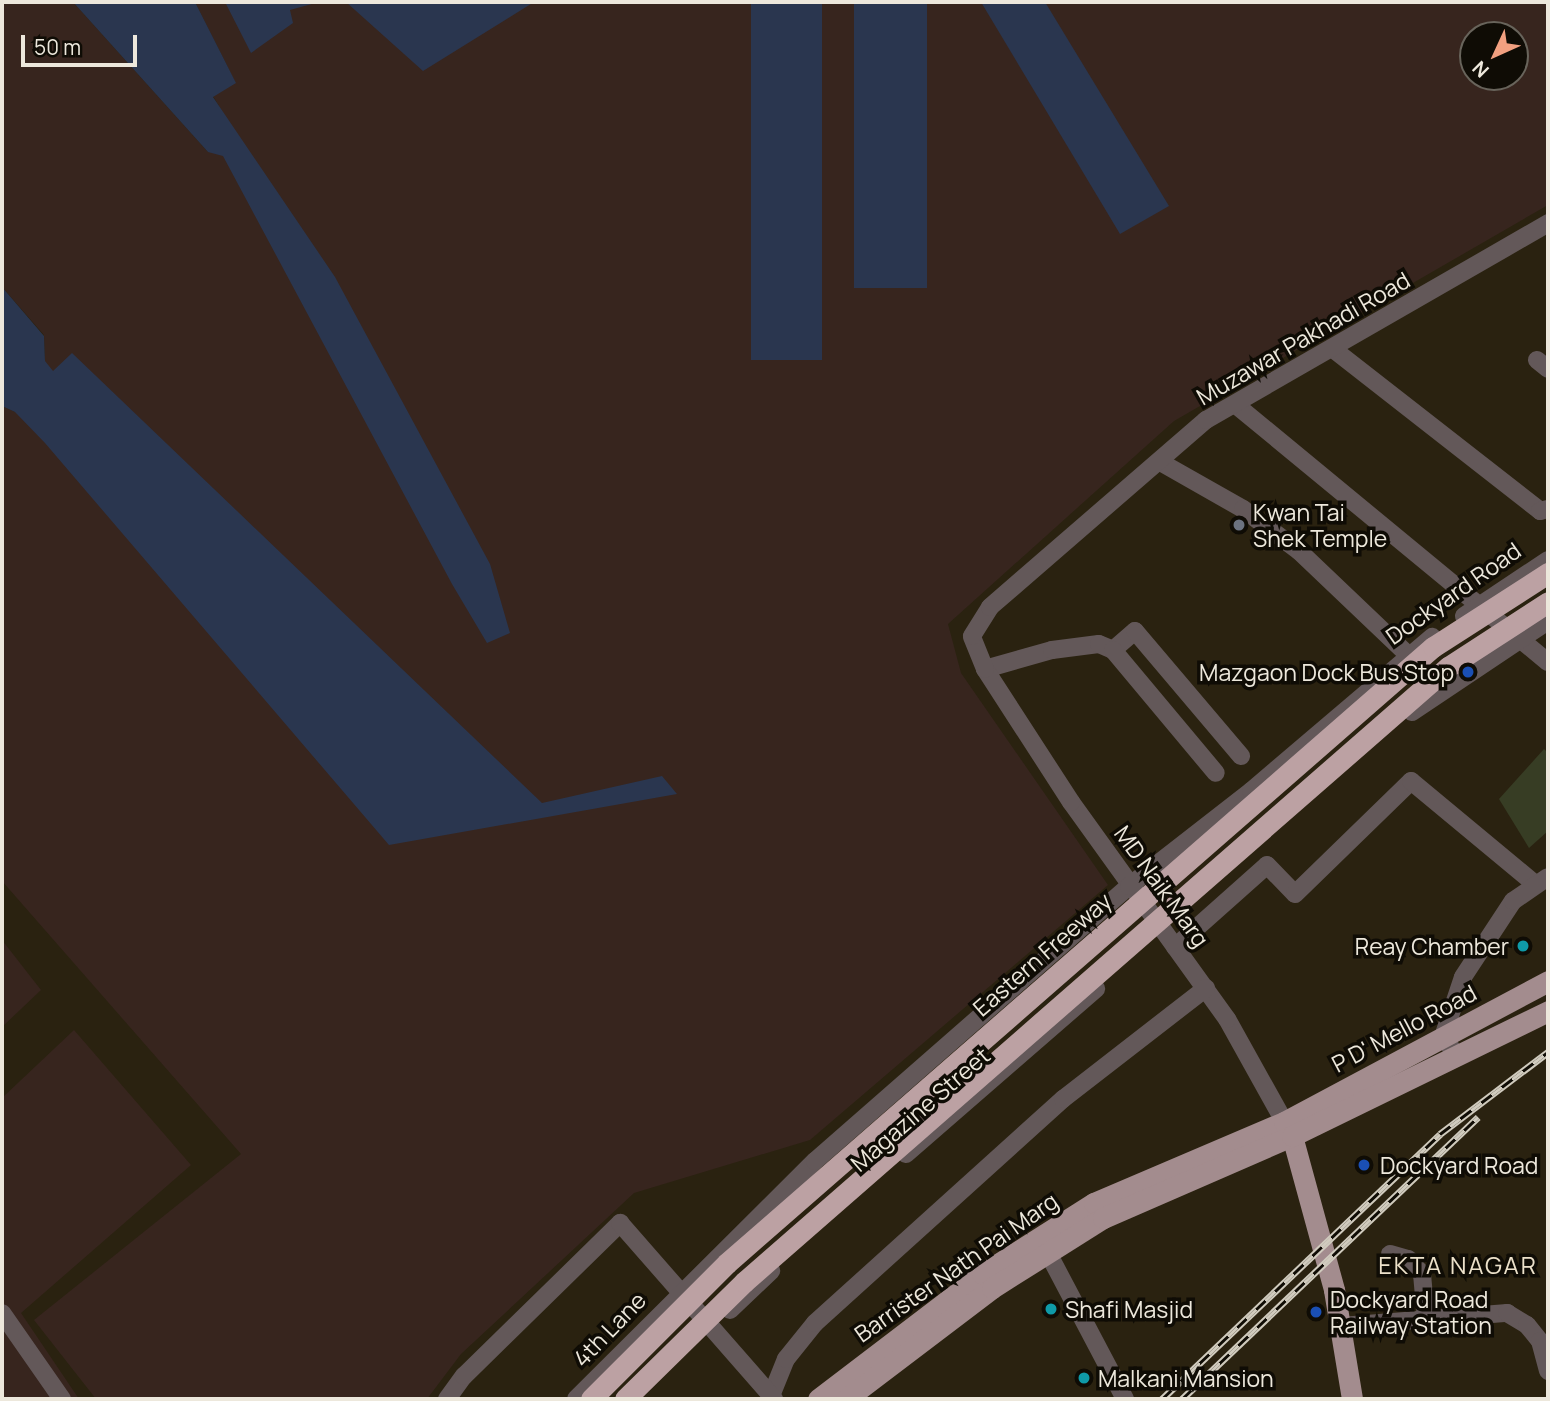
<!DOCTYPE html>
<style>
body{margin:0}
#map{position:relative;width:1550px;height:1401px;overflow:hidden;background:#2a2210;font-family:Manrope,sans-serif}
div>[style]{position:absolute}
.industrial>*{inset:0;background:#37251e}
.green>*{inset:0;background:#373d24}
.water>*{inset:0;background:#2a364f;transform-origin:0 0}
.minor>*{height:18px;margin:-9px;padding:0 9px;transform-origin:9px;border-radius:9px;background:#635859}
.major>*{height:21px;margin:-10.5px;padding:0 10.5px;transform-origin:10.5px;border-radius:10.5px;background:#a38c8e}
.highway>*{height:21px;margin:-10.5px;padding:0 10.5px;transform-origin:10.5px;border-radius:10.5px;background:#bca1a3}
.rail>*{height:7px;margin-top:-3.5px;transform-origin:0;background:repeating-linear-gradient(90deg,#0f0c05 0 13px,#d0cbbe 0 26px);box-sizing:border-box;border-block:2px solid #d0cbbe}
.dots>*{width:19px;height:19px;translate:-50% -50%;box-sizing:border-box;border:4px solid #0f0c05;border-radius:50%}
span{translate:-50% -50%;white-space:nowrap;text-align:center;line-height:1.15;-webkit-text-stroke:7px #0f0c05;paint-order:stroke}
.street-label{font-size:23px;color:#ede8dc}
.poi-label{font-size:23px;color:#ede8dc}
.left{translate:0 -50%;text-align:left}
.right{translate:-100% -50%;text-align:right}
.neighbourhood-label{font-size:24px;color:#ece1ca;letter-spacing:2px}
.frame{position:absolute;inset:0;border:4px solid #ede8dc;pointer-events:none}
.north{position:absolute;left:1459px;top:21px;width:70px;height:70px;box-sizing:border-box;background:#0f0c05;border:2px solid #68645b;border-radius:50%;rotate:225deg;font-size:19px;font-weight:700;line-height:28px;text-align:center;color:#ede8dc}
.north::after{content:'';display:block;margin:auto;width:24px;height:32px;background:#f2a080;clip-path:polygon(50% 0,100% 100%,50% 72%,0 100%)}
.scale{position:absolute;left:21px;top:35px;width:116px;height:32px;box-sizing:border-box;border:4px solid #ede8dc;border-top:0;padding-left:9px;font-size:21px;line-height:24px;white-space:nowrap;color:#ede8dc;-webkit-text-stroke:5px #0f0c05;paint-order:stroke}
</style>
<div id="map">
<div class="industrial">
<i style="clip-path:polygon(evenodd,2px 2px,73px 2px,208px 152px,243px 146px,213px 96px,235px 82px,195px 2px,1548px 2px,1548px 205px,1174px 421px,948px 624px,961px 673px,1108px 885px,810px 1140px,634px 1193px,461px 1354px,427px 1399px,96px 1399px,34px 1320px,241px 1154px,2px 881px,2px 406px,15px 412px,45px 361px,44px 335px,2px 287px,2px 2px,1473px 35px,1515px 35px,1515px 77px,1473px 77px,1473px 35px)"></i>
<i style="clip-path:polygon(2px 940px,41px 990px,2px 1027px)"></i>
<i style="clip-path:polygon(74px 1030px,191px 1165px,21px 1313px,79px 1399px,2px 1399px,2px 1098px)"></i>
</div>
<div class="green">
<i style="clip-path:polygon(1544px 749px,1548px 753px,1548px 831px,1529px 848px,1499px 799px)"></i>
</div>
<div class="water">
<i style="clip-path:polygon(73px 2px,195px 2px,236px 83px,213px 97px,335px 277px,490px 564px,510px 633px,487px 643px,452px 584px,223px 156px,208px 152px)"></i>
<i style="clip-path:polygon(225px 2px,319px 2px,290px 10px,293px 23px,251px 53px)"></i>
<i style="clip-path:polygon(346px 2px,534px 2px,423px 71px)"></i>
<i style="left:751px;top:2px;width:71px;height:358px"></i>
<i style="left:854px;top:2px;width:73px;height:286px"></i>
<i style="clip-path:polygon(981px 2px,1045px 2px,1169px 206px,1120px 234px)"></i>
<i style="clip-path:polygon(2px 287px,44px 336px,45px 361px,53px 371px,72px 353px,542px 803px,662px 776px,677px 794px,389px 845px,45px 443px,15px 412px,2px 406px)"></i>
</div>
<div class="minor">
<i style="left:1333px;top:349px;width:263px;rotate:38deg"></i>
<i style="left:1540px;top:511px;width:8px;rotate:-14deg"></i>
<i style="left:1537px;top:360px;width:14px;rotate:39deg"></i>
<i style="left:1236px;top:405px;width:404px;rotate:39.5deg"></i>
<i style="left:1162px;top:463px;width:93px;rotate:29.6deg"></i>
<i style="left:1243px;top:509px;width:70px;rotate:36.9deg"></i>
<i style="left:1299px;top:551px;width:149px;rotate:43.6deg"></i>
<i style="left:1464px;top:616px;width:101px;rotate:-33.7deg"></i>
<i style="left:1113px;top:650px;width:29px;rotate:-41deg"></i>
<i style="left:1135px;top:631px;width:164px;rotate:49.7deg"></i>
<i style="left:985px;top:669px;width:70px;rotate:-15.8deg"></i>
<i style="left:1052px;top:650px;width:47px;rotate:-7.3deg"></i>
<i style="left:1099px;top:644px;width:15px;rotate:23deg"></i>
<i style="left:1113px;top:650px;width:160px;rotate:50.1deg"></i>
<i style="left:1412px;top:712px;width:164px;rotate:-33.8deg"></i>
<i style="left:1175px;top:947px;width:123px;rotate:-41.7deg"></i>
<i style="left:1267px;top:865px;width:40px;rotate:46deg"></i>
<i style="left:1295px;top:894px;width:162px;rotate:-44.2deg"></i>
<i style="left:1411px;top:781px;width:160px;rotate:39.7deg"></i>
<i style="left:1457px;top:1056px;width:24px;rotate:-126deg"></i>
<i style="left:1443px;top:1037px;width:63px;rotate:-71.6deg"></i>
<i style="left:1463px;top:977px;width:91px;rotate:-56.7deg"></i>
<i style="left:1513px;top:901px;width:42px;rotate:-34.4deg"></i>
<i style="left:1290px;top:1132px;width:129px;rotate:-119.1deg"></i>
<i style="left:1227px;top:1019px;width:267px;rotate:-125.7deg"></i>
<i style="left:1071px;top:802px;width:158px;rotate:-122.9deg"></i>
<i style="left:985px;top:669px;width:35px;rotate:-112deg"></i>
<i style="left:972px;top:636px;width:34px;rotate:-58deg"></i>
<i style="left:990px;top:607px;width:286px;rotate:-40.9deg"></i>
<i style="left:1206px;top:420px;width:395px;rotate:-29.9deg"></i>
<i style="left:906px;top:1154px;width:252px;rotate:-41deg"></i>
<i style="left:1047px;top:1251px;width:167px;rotate:62.2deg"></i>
<i style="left:1390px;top:1254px;width:19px;rotate:16deg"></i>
<i style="left:1408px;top:1259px;width:21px;rotate:47deg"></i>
<i style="left:1422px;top:1274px;width:45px;rotate:84.9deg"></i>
<i style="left:730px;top:1310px;width:57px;rotate:-43.6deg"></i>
<i style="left:2px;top:1313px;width:105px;rotate:55.1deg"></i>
<i style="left:1341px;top:1326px;width:167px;rotate:-4.5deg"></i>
<i style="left:1507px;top:1313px;width:23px;rotate:31deg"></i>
<i style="left:1527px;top:1325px;width:21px;rotate:51deg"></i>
<i style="left:1540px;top:1341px;width:31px;rotate:75deg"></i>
<i style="left:771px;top:1396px;width:40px;rotate:-68deg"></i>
<i style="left:786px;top:1359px;width:46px;rotate:-51.1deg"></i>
<i style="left:815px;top:1323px;width:334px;rotate:-42.1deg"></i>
<i style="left:1063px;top:1099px;width:181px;rotate:-37.8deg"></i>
<i style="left:447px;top:1399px;width:29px;rotate:-54deg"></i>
<i style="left:464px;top:1376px;width:219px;rotate:-44.4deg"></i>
<i style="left:620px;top:1223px;width:234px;rotate:48.8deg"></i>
<i style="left:576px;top:1399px;width:337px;rotate:-44.9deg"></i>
<i style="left:815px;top:1161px;width:417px;rotate:-41.2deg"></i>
<i style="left:1129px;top:886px;width:155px;rotate:-37.9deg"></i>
<i style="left:1251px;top:791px;width:238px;rotate:-40.4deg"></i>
</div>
<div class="major">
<i style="left:1292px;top:1136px;width:160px;rotate:74.7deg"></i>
<i style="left:1334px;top:1290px;width:110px;rotate:80.6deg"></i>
<i style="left:818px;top:1399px;width:206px;rotate:-37.3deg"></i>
<i style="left:982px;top:1274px;width:133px;rotate:-32.4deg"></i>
<i style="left:1094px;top:1203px;width:207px;rotate:-23.1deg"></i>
<i style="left:1284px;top:1122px;width:299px;rotate:-28.1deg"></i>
<i style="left:846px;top:1399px;width:183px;rotate:-37.2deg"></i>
<i style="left:992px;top:1288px;width:131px;rotate:-32.2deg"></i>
<i style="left:1103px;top:1218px;width:206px;rotate:-23.5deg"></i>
<i style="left:1292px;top:1136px;width:285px;rotate:-26deg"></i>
</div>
<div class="highway">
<i style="left:591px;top:1399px;width:192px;rotate:-45deg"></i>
<i style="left:727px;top:1263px;width:937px;rotate:-41.11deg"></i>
<i style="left:1433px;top:647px;width:137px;rotate:-32.8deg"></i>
<i style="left:625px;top:1399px;width:167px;rotate:-44.5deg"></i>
<i style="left:744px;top:1282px;width:935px;rotate:-41.14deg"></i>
<i style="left:1448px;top:667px;width:119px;rotate:-33deg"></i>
</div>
<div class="rail">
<i style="left:1162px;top:1399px;width:384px;rotate:-43.6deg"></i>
<i style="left:1440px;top:1134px;width:136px;rotate:-37.2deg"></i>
<i style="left:1182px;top:1399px;width:409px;rotate:-43.6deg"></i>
</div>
<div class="dots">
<i style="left:1239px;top:525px;background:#6b7280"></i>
<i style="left:1468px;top:672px;background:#1a4fb4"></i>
<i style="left:1523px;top:946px;background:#0f9aa8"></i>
<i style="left:1364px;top:1165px;background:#1a4fb4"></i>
<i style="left:1051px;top:1309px;background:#0f9aa8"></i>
<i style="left:1316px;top:1312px;background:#1a4fb4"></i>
<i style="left:1084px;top:1378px;background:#0f9aa8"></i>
</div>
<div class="street-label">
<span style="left:1303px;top:338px;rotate:-30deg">Muzawar Pakhadi Road</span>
<span style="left:1453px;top:593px;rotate:-35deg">Dockyard Road</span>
<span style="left:1162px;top:886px;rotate:54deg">MD Naik Marg</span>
<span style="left:1042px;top:954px;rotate:-41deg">Eastern Freeway</span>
<span style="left:1404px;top:1028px;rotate:-28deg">P D' Mello Road</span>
<span style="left:920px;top:1109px;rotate:-41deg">Magazine Street</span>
<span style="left:956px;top:1267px;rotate:-35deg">Barrister Nath Pai Marg</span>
<span style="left:609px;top:1329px;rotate:-46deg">4th Lane</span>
</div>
<div class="poi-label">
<span class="left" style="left:1253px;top:525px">Kwan Tai<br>Shek Temple</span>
<span class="right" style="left:1454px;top:672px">Mazgaon Dock Bus Stop</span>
<span class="right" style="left:1509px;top:946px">Reay Chamber</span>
<span class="left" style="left:1380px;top:1165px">Dockyard Road</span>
<span class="left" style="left:1330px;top:1312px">Dockyard Road<br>Railway Station</span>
<span class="left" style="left:1065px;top:1309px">Shafi Masjid</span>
<span class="left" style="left:1098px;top:1378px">Malkani Mansion</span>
</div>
<div class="neighbourhood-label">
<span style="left:1458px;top:1265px">EKTA NAGAR</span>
</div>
<div class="frame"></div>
<div class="north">N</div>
<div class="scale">50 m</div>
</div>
